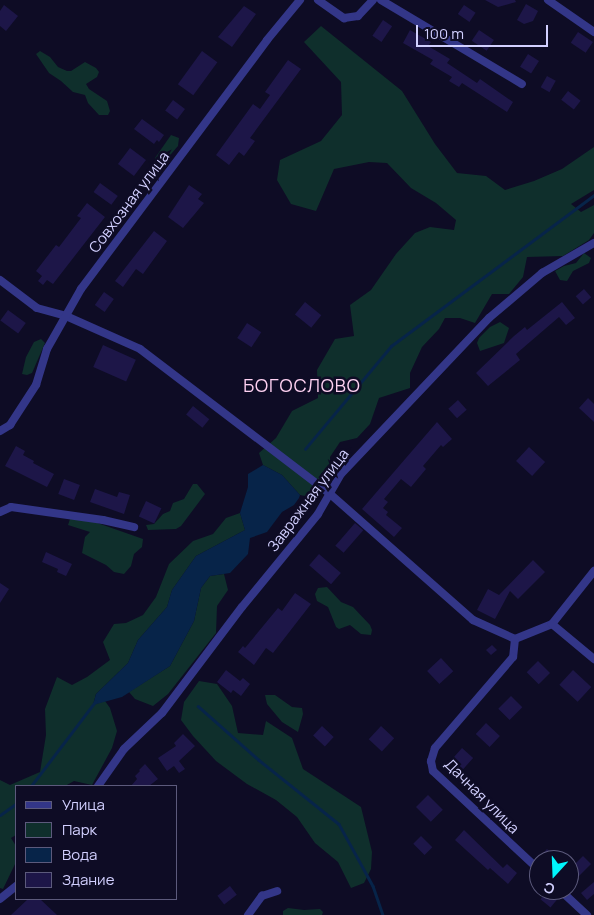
<!DOCTYPE html>
<meta charset="utf-8">
<style>
body{margin:0}
#map{position:relative;width:594px;height:915px;overflow:hidden;background:#0e0c25;font-family:Manrope,sans-serif}
div>[style]{position:absolute}
.green>*{inset:0;background:#0f2f2c}
.water>*{inset:0;background:#072449}
.stream>*{height:2.5px;margin:-1.25px;padding:0 1.25px;transform-origin:1.25px;border-radius:1.25px;background:#072449}
.building>*{inset:0;background:#1d1648;transform-origin:0 0}
.street>*{height:8px;margin:-4px;padding:0 4px;transform-origin:4px;border-radius:4px;background:#333688}
span{translate:-50% -50%;white-space:nowrap;text-align:center;line-height:1.15;-webkit-text-stroke:5px #0e0c25;paint-order:stroke}
.street-label{font-size:15px;color:#d2d0ff}
.quarter-label{font-size:18px;color:#ffd2f2;letter-spacing:1px}
.legend{position:absolute;left:15px;top:785px;width:162px;height:115px;box-sizing:border-box;background:#0e0c25;border:1px solid #5c5a7c;margin:0;padding:6px 9px;list-style:none;font-size:15px;color:#d2d0ff}
.legend li{display:flex;align-items:center;gap:10px;height:25px}
.legend b{width:25px;border:1px solid #5c5a7c}
.north{position:absolute;left:529px;top:850px;width:50px;height:50px;box-sizing:border-box;background:#0e0c25;border:1px solid #5c5a7c;border-radius:50%;rotate:200deg;font-size:14px;font-weight:700;line-height:20px;text-align:center;color:#d2d0ff}
.north::after{content:'';display:block;margin:auto;width:18px;height:22px;background:#00f5fb;clip-path:polygon(50% 0,100% 100%,50% 72%,0 100%)}
.scale{position:absolute;left:416px;top:25px;width:132px;height:22px;box-sizing:border-box;border:2px solid #d2d0ff;border-top:0;padding-left:6px;font-size:15px;line-height:18px;white-space:nowrap;color:#d2d0ff;-webkit-text-stroke:4px #0e0c25;paint-order:stroke}
</style>
<div id="map">
<div class="green">
<i style="clip-path:polygon(321px 26px,402px 91px,435px 144px,457px 173px,486px 176px,505px 190px,534px 181px,562px 169px,594px 147px,594px 190px,571px 204px,581px 212px,594px 205px,594px 233px,589px 240px,563px 256px,527px 257px,523px 277px,509px 294px,492px 294px,475px 323px,460px 318px,445px 318px,439px 329px,422px 347px,410px 373px,410px 388px,379px 398px,370px 424px,357px 438px,340px 442px,330px 457px,331px 476px,310px 497px,300px 495px,282px 475px,263px 465px,259px 453px,276px 438px,292px 411px,318px 398px,317px 370px,335px 339px,354px 336px,350px 305px,371px 290px,396px 254px,415px 233px,430px 227px,454px 230px,456px 220px,436px 203px,411px 188px,387px 163px,369px 162px,334px 169px,316px 211px,291px 204px,277px 180px,280px 160px,321px 141px,342px 115px,341px 82px,304px 42px)"></i>
<i style="clip-path:polygon(40px 51px,50px 57px,58px 67px,67px 71px,71px 71px,85px 62px,96px 68px,99px 72px,97px 77px,86px 84px,89px 89px,107px 101px,110px 111px,108px 115px,99px 115px,88px 103px,85px 95px,73px 92px,61px 81px,49px 73px,36px 54px)"></i>
<i style="clip-path:polygon(171px 135px,179px 138px,178px 146px,165px 161px,155px 164px,155px 158px)"></i>
<i style="clip-path:polygon(584px 253px,591px 258px,589px 263px,573px 271px,567px 281px,560px 280px,555px 271px,564px 266px,576px 263px)"></i>
<i style="clip-path:polygon(500px 322px,509px 328px,504px 343px,480px 351px,477px 343px,479px 338px,490px 327px)"></i>
<i style="clip-path:polygon(41px 339px,45px 343px,32px 373px,27px 375px,22px 374px,26px 357px,34px 342px)"></i>
<i style="clip-path:polygon(193px 484px,197px 484px,205px 494px,181px 526px,176px 529px,148px 530px,146px 525px,154px 524px,163px 514px,170px 511px,173px 503px,184px 499px)"></i>
<i style="clip-path:polygon(240px 513px,245px 530px,196px 556px,172px 590px,167px 607px,138px 640px,128px 663px,96px 694px,93px 705px,105px 701px,110px 708px,117px 731px,112px 748px,92px 785px,74px 781px,65px 786px,16px 786px,16px 835px,11px 838px,16px 846px,16px 862px,3px 889px,0 888px,0 780px,10px 785px,40px 772px,46px 735px,45px 709px,57px 677px,72px 685px,87px 677px,110px 660px,103px 642px,114px 624px,126px 623px,143px 615px,156px 597px,169px 564px,193px 541px,213px 534px,226px 518px)"></i>
<i style="clip-path:polygon(70px 519px,89px 520px,143px 539px,142px 547px,134px 554px,131px 566px,124px 574px,114px 572px,106px 565px,82px 553px,85px 537px,90px 532px,68px 525px)"></i>
<i style="clip-path:polygon(224px 574px,228px 590px,217px 606px,216px 633px,168px 694px,153px 706px,135px 699px,129px 692px,170px 666px,194px 621px,201px 588px,210px 576px)"></i>
<i style="clip-path:polygon(327px 587px,341px 602px,353px 607px,370px 625px,372px 630px,371px 635px,361px 634px,350px 625px,339px 629px,336px 627px,328px 607px,317px 601px,315px 594px,318px 588px)"></i>
<i style="clip-path:polygon(199px 681px,217px 684px,232px 706px,238px 733px,263px 735px,266px 721px,292px 738px,303px 769px,361px 807px,372px 852px,371px 869px,364px 883px,351px 888px,338px 862px,315px 843px,297px 817px,276px 800px,247px 784px,216px 761px,193px 736px,181px 720px,184px 702px)"></i>
<i style="clip-path:polygon(265px 695px,275px 695px,292px 707px,302px 708px,303px 714px,298px 732px,282px 722px,267px 704px)"></i>
<i style="clip-path:polygon(288px 908px,304px 910px,320px 909px,323px 912px,322px 915px,283px 915px,283px 911px)"></i>
</div>
<div class="water">
<i style="clip-path:polygon(263px 465px,282px 475px,300px 495px,299px 498px,294px 505px,282px 512px,267px 532px,250px 538px,248px 554px,230px 573px,210px 576px,201px 588px,194px 621px,170px 666px,122px 697px,93px 705px,96px 694px,128px 663px,138px 640px,167px 607px,172px 590px,196px 556px,245px 530px,240px 513px,248px 487px,248px 474px)"></i>
</div>
<div class="stream">
<i style="left:305px;top:449px;width:134px;rotate:-50.1deg"></i>
<i style="left:391px;top:346px;width:253px;rotate:-36.6deg"></i>
<i style="left:198px;top:706px;width:81px;rotate:41.5deg"></i>
<i style="left:259px;top:760px;width:102px;rotate:38.7deg"></i>
<i style="left:339px;top:824px;width:71px;rotate:61.3deg"></i>
<i style="left:373px;top:886px;width:31px;rotate:71deg"></i>
<i style="left:31px;top:786px;width:106px;rotate:-52.7deg"></i>
<i style="left:0;top:815px;width:19px;rotate:-35deg"></i>
</div>
<div class="building">
<i style="clip-path:polygon(485px 0,515px 0,516px 2px,498px 7px)"></i>
<i style="clip-path:polygon(526px 4px,538px 11px,533px 21px,524px 24px,517px 20px)"></i>
<i style="clip-path:polygon(4px 5px,18px 16px,6px 31px,0 26px,0 11px)"></i>
<i style="left:464px;top:5px;width:14px;height:11px;rotate:34deg"></i>
<i style="clip-path:polygon(244px 6px,256px 14px,232px 47px,218px 37px)"></i>
<i style="left:383px;top:20px;width:11px;height:19px;rotate:34deg"></i>
<i style="clip-path:polygon(410px 30px,431px 42px,428px 46px,450px 59px,447px 63px,477px 83px,480px 79px,513px 102px,507px 112px,462px 83px,459px 87px,449px 81px,452px 77px,430px 64px,433px 60px,403px 43px)"></i>
<i style="left:479px;top:30px;width:18px;height:13px;rotate:34deg"></i>
<i style="left:578px;top:32px;width:18px;height:13px;rotate:34deg"></i>
<i style="left:202px;top:51px;width:19px;height:41px;rotate:36deg"></i>
<i style="left:528px;top:54px;width:13px;height:15px;rotate:32deg"></i>
<i style="clip-path:polygon(288px 60px,301px 69px,250px 138px,255px 141px,244px 156px,239px 152px,229px 165px,216px 155px,253px 104px,260px 109px,270px 95px,265px 92px)"></i>
<i style="left:547px;top:76px;width:10px;height:13px;rotate:29deg"></i>
<i style="left:568px;top:91px;width:16px;height:11px;rotate:38deg"></i>
<i style="left:173px;top:100px;width:15px;height:13px;rotate:37deg"></i>
<i style="clip-path:polygon(142px 119px,164px 135px,159px 142px,157px 140px,154px 144px,134px 129px)"></i>
<i style="left:130px;top:148px;width:20px;height:20px;rotate:37deg"></i>
<i style="left:100px;top:183px;width:22px;height:11px;rotate:36deg"></i>
<i style="clip-path:polygon(189px 185px,202px 194px,198px 199px,204px 203px,183px 228px,168px 217px)"></i>
<i style="clip-path:polygon(87px 203px,105px 217px,53px 284px,47px 280px,43px 285px,38px 281px,42px 276px,36px 271px,56px 245px,59px 247px,81px 218px,77px 216px)"></i>
<i style="clip-path:polygon(154px 231px,167px 241px,143px 274px,136px 269px,123px 287px,115px 281px)"></i>
<i style="left:584px;top:289px;width:11px;height:11px;rotate:49deg"></i>
<i style="left:104px;top:292px;width:12px;height:16px;rotate:35deg"></i>
<i style="left:305px;top:302px;width:21px;height:16px;rotate:39deg"></i>
<i style="clip-path:polygon(562px 302px,575px 318px,566px 325px,559px 317px,516px 354px,520px 360px,488px 386px,476px 373px,514px 336px,525px 327px,527px 330px)"></i>
<i style="left:8px;top:310px;width:22px;height:13px;rotate:36deg"></i>
<i style="left:247px;top:323px;width:17px;height:18px;rotate:33deg"></i>
<i style="left:103px;top:345px;width:36px;height:24px;rotate:24deg"></i>
<i style="clip-path:polygon(588px 398px,594px 404px,594px 422px,579px 408px)"></i>
<i style="left:458px;top:400px;width:13px;height:13px;rotate:48deg"></i>
<i style="left:193px;top:406px;width:21px;height:11px;rotate:39deg"></i>
<i style="clip-path:polygon(437px 422px,452px 439px,443px 447px,441px 445px,423px 466px,426px 469px,411px 487px,401px 479px,384px 499px,388px 502px,383px 508px,388px 512px,386px 515px,402px 528px,394px 537px,362px 509px)"></i>
<i style="clip-path:polygon(16px 446px,25px 451px,23px 455px,34px 461px,33px 463px,54px 474px,47px 487px,5px 466px)"></i>
<i style="left:529px;top:447px;width:22px;height:19px;rotate:43deg"></i>
<i style="left:64px;top:479px;width:17px;height:16px;rotate:21deg"></i>
<i style="clip-path:polygon(95px 489px,117px 497px,119px 492px,130px 495px,124px 514px,90px 502px)"></i>
<i style="left:146px;top:501px;width:17px;height:17px;rotate:25deg"></i>
<i style="left:355px;top:523px;width:11px;height:30px;rotate:41deg"></i>
<i style="clip-path:polygon(46px 552px,72px 564px,66px 576px,57px 572px,58px 569px,42px 562px)"></i>
<i style="left:319px;top:554px;width:29px;height:15px;rotate:41deg"></i>
<i style="clip-path:polygon(533px 560px,545px 572px,518px 599px,510px 591px,495px 619px,477px 610px,488px 589px,499px 595px)"></i>
<i style="clip-path:polygon(0 583px,9px 589px,0 603px)"></i>
<i style="clip-path:polygon(295px 593px,311px 604px,273px 653px,266px 648px,254px 665px,238px 652px,243px 646px,245px 648px,278px 608px,282px 611px)"></i>
<i style="clip-path:polygon(492px 645px,497px 650px,491px 655px,486px 650px)"></i>
<i style="left:441px;top:658px;width:18px;height:19px;rotate:47deg"></i>
<i style="left:538px;top:661px;width:17px;height:16px;rotate:45deg"></i>
<i style="clip-path:polygon(226px 670px,240px 681px,243px 678px,250px 684px,241px 696px,233px 690px,231px 693px,217px 682px)"></i>
<i style="left:573px;top:670px;width:25px;height:20px;rotate:43deg"></i>
<i style="left:511px;top:696px;width:16px;height:18px;rotate:45deg"></i>
<i style="left:486px;top:723px;width:19px;height:15px;rotate:43deg"></i>
<i style="left:322px;top:726px;width:16px;height:13px;rotate:43deg"></i>
<i style="left:381px;top:726px;width:18px;height:18px;rotate:43deg"></i>
<i style="clip-path:polygon(183px 734px,195px 746px,179px 761px,185px 769px,179px 773px,174px 766px,167px 771px,158px 758px,176px 746px,174px 743px)"></i>
<i style="left:462px;top:748px;width:15px;height:15px;rotate:42deg"></i>
<i style="clip-path:polygon(145px 764px,158px 779px,149px 786px,131px 786px,137px 779px,135px 776px,140px 771px,139px 770px)"></i>
<i style="left:428px;top:795px;width:21px;height:17px;rotate:45deg"></i>
<i style="clip-path:polygon(464px 830px,503px 868px,507px 864px,517px 873px,508px 884px,490px 868px,488px 870px,455px 840px)"></i>
<i style="left:421px;top:836px;width:16px;height:11px;rotate:45deg"></i>
<i style="clip-path:polygon(547px 849px,558px 860px,537px 860px)"></i>
<i style="clip-path:polygon(583px 856px,591px 864px,575px 880px,569px 874px,569px 870px)"></i>
<i style="clip-path:polygon(594px 882px,594px 894px,587px 900px,581px 893px)"></i>
<i style="left:230px;top:886px;width:11px;height:16px;rotate:52deg"></i>
<i style="left:548px;top:890px;width:13px;height:12px;rotate:39deg"></i>
<i style="clip-path:polygon(28px 899px,40px 899px,57px 915px,11px 915px)"></i>
</div>
<div class="street">
<i style="left:318px;top:0;width:32px;rotate:35deg"></i>
<i style="left:344px;top:18px;width:14px;rotate:-8deg"></i>
<i style="left:358px;top:16px;width:22px;rotate:-47deg"></i>
<i style="left:381px;top:0;width:164px;rotate:30.8deg"></i>
<i style="left:548px;top:0;width:56px;rotate:34.8deg"></i>
<i style="left:0;top:280px;width:46px;rotate:37.1deg"></i>
<i style="left:37px;top:308px;width:30px;rotate:15deg"></i>
<i style="left:66px;top:316px;width:81px;rotate:24deg"></i>
<i style="left:140px;top:349px;width:238px;rotate:37.3deg"></i>
<i style="left:329px;top:493px;width:192px;rotate:41.4deg"></i>
<i style="left:473px;top:620px;width:46px;rotate:24.3deg"></i>
<i style="left:515px;top:639px;width:40px;rotate:-22deg"></i>
<i style="left:0;top:431px;width:12px;rotate:-31deg"></i>
<i style="left:10px;top:425px;width:48px;rotate:-57deg"></i>
<i style="left:36px;top:385px;width:38px;rotate:-73deg"></i>
<i style="left:47px;top:349px;width:69px;rotate:-60.5deg"></i>
<i style="left:81px;top:289px;width:311px;rotate:-53.2deg"></i>
<i style="left:267px;top:40px;width:52px;rotate:-50.5deg"></i>
<i style="left:0;top:512px;width:12px;rotate:-24deg"></i>
<i style="left:11px;top:507px;width:93px;rotate:8deg"></i>
<i style="left:103px;top:520px;width:32px;rotate:13deg"></i>
<i style="left:552px;top:624px;width:68px;rotate:-51.6deg"></i>
<i style="left:552px;top:624px;width:55px;rotate:39.8deg"></i>
<i style="left:515px;top:639px;width:18px;rotate:96deg"></i>
<i style="left:513px;top:657px;width:120px;rotate:130.6deg"></i>
<i style="left:435px;top:748px;width:14px;rotate:107deg"></i>
<i style="left:431px;top:761px;width:10px;rotate:79deg"></i>
<i style="left:433px;top:771px;width:145px;rotate:43deg"></i>
<i style="left:98px;top:786px;width:45px;rotate:-54.9deg"></i>
<i style="left:124px;top:749px;width:52px;rotate:-43.5deg"></i>
<i style="left:162px;top:713px;width:133px;rotate:-53deg"></i>
<i style="left:242px;top:607px;width:120px;rotate:-50.7deg"></i>
<i style="left:318px;top:514px;width:46px;rotate:-60.1deg"></i>
<i style="left:341px;top:474px;width:215px;rotate:-46.5deg"></i>
<i style="left:489px;top:318px;width:70px;rotate:-40.3deg"></i>
<i style="left:542px;top:273px;width:60px;rotate:-30deg"></i>
<i style="left:560px;top:890px;width:37px;rotate:43deg"></i>
<i style="left:0;top:899px;width:21px;rotate:-39deg"></i>
<i style="left:248px;top:915px;width:24px;rotate:-54deg"></i>
<i style="left:262px;top:896px;width:16px;rotate:-18deg"></i>
</div>
<div class="street-label">
<span style="left:129px;top:202px;rotate:-53deg">Совхозная улица</span>
<span style="left:308px;top:500px;rotate:-53deg">Завражная улица</span>
<span style="left:482px;top:796px;rotate:45deg">Дачная улица</span>
</div>
<div class="quarter-label">
<span style="left:302px;top:385px">БОГОСЛОВО</span>
</div>
<ul class="legend">
<li><b style="height:6px;background:#333688"></b>Улица</li>
<li><b style="height:14px;background:#0f2f2c"></b>Парк</li>
<li><b style="height:14px;background:#072449"></b>Вода</li>
<li><b style="height:14px;background:#1d1648"></b>Здание</li>
</ul>
<div class="north">С</div>
<div class="scale">100 m</div>
</div>
